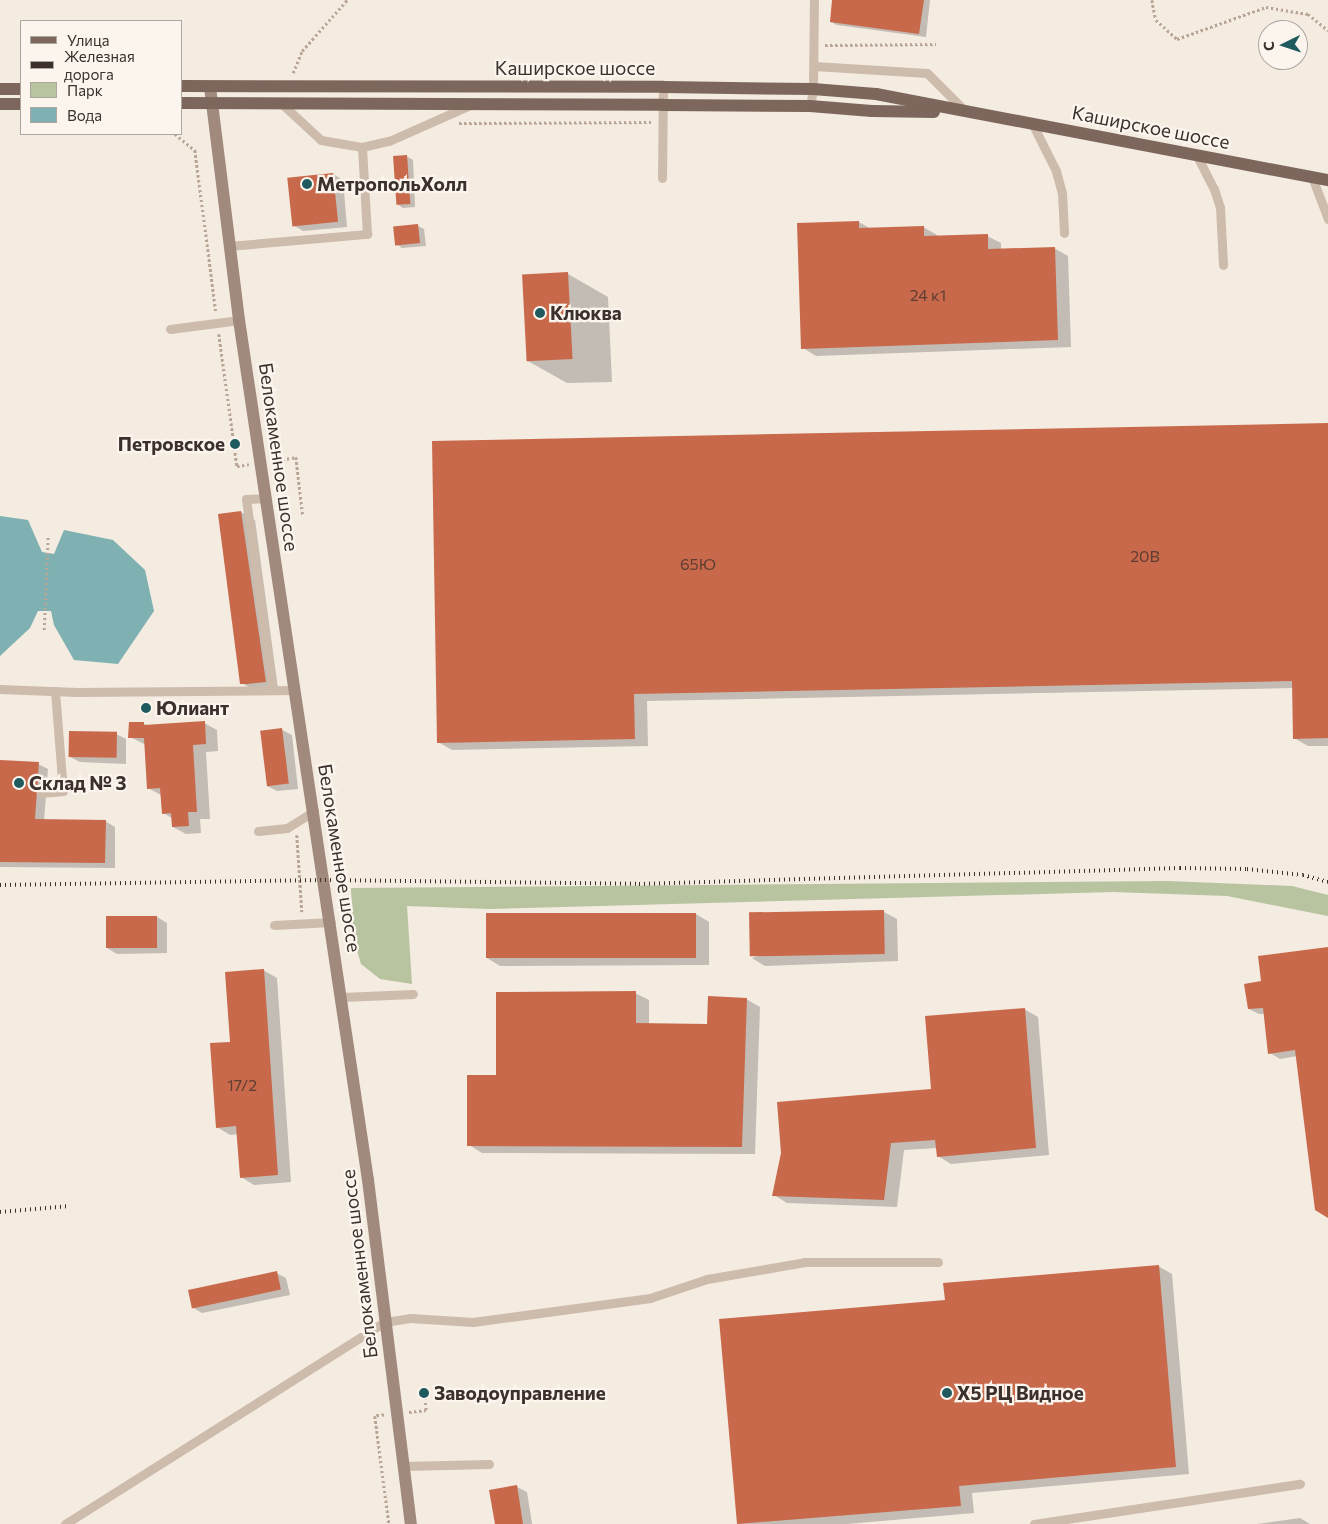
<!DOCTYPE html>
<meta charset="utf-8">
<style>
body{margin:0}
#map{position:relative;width:1328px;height:1524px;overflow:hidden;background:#f4ebe1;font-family:Commissioner,sans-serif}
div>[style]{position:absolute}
.green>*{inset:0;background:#b8c4a0}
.water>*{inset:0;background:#7fb0b2}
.shadow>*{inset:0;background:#0003}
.building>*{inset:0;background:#c8694b;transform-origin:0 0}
.path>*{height:2.5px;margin-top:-1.25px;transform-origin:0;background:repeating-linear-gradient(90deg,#b9a596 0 2.5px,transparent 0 5px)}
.lane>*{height:9px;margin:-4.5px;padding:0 4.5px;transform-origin:4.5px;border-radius:4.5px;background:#cdbbac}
.secondary>*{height:12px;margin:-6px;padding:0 6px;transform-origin:6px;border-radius:6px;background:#a18a7d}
.primary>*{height:12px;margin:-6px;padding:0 6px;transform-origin:6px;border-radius:6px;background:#7d675c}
.rail>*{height:4px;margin-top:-2px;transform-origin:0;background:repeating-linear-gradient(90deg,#3b302b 0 1px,transparent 0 5px)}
.dots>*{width:14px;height:14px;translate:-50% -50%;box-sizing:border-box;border:2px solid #fbf5ee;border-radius:50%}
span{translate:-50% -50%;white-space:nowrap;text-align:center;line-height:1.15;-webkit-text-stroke:4.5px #fbf5ee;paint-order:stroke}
.number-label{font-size:16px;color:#5e3e33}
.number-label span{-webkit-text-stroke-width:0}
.street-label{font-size:19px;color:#3b302b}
.poi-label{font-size:19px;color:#3b302b;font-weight:700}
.left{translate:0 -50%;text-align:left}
.right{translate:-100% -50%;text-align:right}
.legend{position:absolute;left:20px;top:20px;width:162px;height:115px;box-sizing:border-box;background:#fbf5ee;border:1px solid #aea6a0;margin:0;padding:6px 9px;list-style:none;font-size:15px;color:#3b302b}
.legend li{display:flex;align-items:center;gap:10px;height:25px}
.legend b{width:25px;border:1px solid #aea6a0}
.north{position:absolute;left:1258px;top:20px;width:50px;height:50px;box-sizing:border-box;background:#fbf5ee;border:1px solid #aea6a0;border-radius:50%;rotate:266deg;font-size:14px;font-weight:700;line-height:20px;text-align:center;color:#3b302b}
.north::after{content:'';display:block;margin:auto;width:18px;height:22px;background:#1f5a5e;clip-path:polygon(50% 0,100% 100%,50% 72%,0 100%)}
</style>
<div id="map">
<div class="green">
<i style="clip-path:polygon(1168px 881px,1292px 886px,1328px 895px,1328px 916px,1227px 896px,1113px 892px,489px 909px,407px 906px,412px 984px,380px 979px,361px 964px,353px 937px,351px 888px)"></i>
</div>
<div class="water">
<i style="clip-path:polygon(0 516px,28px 520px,42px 552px,54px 554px,64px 530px,113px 540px,145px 570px,154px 611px,118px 664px,74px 660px,54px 625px,51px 611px,38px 611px,30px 628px,0 656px)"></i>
</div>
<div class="shadow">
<i style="clip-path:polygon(834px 0,930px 0,926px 37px,837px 25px,831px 22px)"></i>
<i style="clip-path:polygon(406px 156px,413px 160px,415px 207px,403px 208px,397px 204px)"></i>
<i style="clip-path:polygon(333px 174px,343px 180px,347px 227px,303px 231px,293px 225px)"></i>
<i style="clip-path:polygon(859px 222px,871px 229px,923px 227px,937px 235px,937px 237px,987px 236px,1001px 243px,1001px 250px,1054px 248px,1068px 256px,1071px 347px,816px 356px,803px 348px)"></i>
<i style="clip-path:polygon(418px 226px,424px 229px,426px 246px,402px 248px,396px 244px)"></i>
<i style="clip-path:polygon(568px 274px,608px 297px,612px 382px,567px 383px,526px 360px)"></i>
<i style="clip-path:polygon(1328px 425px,1328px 746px,1308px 746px,1294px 738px,1293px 688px,647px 701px,648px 746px,452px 750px,438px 742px)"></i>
<i style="clip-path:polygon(241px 512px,255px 520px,278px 689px,255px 691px,242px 683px)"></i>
<i style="clip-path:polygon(143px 723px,148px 726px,204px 723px,217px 730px,218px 751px,206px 752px,210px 819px,200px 819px,201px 833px,186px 834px,173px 827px,172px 818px,163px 813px,161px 795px,148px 788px,146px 745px,130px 737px)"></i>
<i style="clip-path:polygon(282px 730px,292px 735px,298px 789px,277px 791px,267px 786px)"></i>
<i style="clip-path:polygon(116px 734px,126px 739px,126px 764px,80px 762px,70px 757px)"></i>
<i style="clip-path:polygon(0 761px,38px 764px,48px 769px,44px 821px,105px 821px,115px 827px,115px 868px,0 867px)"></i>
<i style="clip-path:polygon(884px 912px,897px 919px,898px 961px,765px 966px,752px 958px)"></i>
<i style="clip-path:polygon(696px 914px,709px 922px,709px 965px,500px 966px,487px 958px)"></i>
<i style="clip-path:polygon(157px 917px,167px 923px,167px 953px,117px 954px,107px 948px)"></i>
<i style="clip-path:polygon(1328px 948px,1328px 1217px,1297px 1056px,1280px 1059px,1270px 1053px,1265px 1014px,1259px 1014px,1249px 1009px,1262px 982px)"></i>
<i style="clip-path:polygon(263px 970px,277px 978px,291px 1182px,254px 1185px,241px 1177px,238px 1134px,230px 1135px,217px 1127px)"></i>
<i style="clip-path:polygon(635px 993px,649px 1000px,649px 1025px,708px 1025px,746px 999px,760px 1007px,755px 1154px,482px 1153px,469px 1145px,497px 1076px)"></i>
<i style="clip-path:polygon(1024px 1009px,1038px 1017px,1049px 1155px,951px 1164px,938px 1156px,937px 1148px,904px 1150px,897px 1207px,787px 1203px,774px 1195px,932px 1090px)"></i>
<i style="clip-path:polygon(1158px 1266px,1172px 1274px,1189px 1474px,972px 1493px,974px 1513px,847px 1524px,738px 1524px,720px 1320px,946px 1301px)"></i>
<i style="clip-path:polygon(276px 1273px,286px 1278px,290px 1295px,202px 1313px,192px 1307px)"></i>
<i style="clip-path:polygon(517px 1487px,527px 1492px,532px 1524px,496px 1524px)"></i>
<i style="clip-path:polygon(1300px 1518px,1310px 1524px,1257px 1524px)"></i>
</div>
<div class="building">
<i style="clip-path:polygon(832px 0,924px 0,919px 34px,830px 22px)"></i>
<i style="left:407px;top:155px;width:49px;height:14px;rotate:86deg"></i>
<i style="left:333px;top:173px;width:49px;height:46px;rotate:84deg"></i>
<i style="clip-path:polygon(859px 221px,859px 228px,924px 226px,924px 236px,988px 234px,988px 249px,1055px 247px,1058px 340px,801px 349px,797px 223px)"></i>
<i style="left:418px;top:224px;width:19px;height:25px;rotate:84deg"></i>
<i style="left:568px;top:272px;width:87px;height:46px;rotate:87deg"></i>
<i style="clip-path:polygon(1328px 423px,1328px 738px,1293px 739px,1292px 681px,634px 694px,635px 739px,437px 743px,432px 441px)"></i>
<i style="clip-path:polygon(241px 511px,266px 682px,247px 684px,240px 684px,218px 514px)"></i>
<i style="clip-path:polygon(205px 721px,206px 744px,193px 745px,197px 812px,188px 812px,189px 826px,172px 827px,171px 813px,162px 814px,160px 788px,147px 789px,144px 738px,128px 738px,129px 722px,144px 722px,144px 725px)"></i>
<i style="left:282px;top:728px;width:56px;height:22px;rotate:83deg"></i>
<i style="left:69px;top:731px;width:48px;height:26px;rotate:1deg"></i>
<i style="clip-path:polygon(0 760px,39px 762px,35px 819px,106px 820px,105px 863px,0 862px)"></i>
<i style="left:884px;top:910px;width:44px;height:135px;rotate:89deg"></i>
<i style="left:696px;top:913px;width:45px;height:210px;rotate:90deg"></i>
<i style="left:157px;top:916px;width:32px;height:51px;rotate:90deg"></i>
<i style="clip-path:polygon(1328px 947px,1328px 1218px,1315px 1210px,1295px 1050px,1268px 1054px,1263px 1008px,1248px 1009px,1244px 984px,1261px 981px,1258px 956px)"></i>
<i style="clip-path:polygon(264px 969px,278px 1175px,240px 1178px,236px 1126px,216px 1128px,210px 1043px,230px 1042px,225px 972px)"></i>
<i style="clip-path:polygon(636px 991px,636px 1023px,707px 1024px,708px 996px,747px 998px,742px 1147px,467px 1146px,467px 1075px,496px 1075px,496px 992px)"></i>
<i style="clip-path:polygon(1025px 1008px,1036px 1148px,937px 1157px,935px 1140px,891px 1143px,884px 1200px,772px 1196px,781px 1153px,777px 1102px,931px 1089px,925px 1016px)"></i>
<i style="clip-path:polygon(1159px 1265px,1176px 1467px,959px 1486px,961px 1506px,737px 1524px,719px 1319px,945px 1300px,943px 1283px)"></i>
<i style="left:277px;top:1271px;width:19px;height:91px;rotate:78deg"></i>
<i style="clip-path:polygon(517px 1485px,523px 1524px,495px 1524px,489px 1490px)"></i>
</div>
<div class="path">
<i style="left:1152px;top:0;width:20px;rotate:79deg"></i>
<i style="left:1156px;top:20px;width:28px;rotate:42deg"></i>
<i style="left:1177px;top:39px;width:95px;rotate:-19.8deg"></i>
<i style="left:1266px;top:7px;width:43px;rotate:9.5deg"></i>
<i style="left:1308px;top:14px;width:26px;rotate:39deg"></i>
<i style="left:825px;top:45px;width:111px;rotate:-0.5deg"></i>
<i style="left:293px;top:73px;width:24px;rotate:-68deg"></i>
<i style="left:302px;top:51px;width:68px;rotate:-48.6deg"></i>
<i style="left:459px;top:123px;width:192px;rotate:-0.3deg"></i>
<i style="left:175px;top:134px;width:26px;rotate:39deg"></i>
<i style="left:195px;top:150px;width:162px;rotate:82.6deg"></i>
<i style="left:219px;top:334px;width:133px;rotate:82.2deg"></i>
<i style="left:237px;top:466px;width:12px;rotate:-9deg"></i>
<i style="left:272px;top:461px;width:24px;rotate:-9deg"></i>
<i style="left:296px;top:457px;width:59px;rotate:83.2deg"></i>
<i style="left:44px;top:630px;width:95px;rotate:-87.6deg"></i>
<i style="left:297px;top:835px;width:77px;rotate:86.3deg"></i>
<i style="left:409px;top:1412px;width:17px;rotate:-7deg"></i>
<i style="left:426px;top:1410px;width:17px;rotate:-97deg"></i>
<i style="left:384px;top:1415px;width:9px;rotate:174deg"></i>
<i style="left:375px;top:1416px;width:109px;rotate:82.6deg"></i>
</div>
<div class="lane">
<i style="left:814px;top:66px;width:113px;rotate:3.5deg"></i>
<i style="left:927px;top:73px;width:52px;rotate:45deg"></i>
<i style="left:282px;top:104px;width:53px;rotate:42.7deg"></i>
<i style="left:321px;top:140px;width:42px;rotate:9.7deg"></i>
<i style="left:810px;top:106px;width:17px;rotate:-80deg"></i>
<i style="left:813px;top:89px;width:89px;rotate:-89.4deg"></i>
<i style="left:1032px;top:123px;width:54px;rotate:63.4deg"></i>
<i style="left:1056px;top:171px;width:23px;rotate:75deg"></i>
<i style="left:1062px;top:193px;width:40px;rotate:87.1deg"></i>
<i style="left:1196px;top:154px;width:39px;rotate:63deg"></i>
<i style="left:1214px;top:189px;width:19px;rotate:72deg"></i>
<i style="left:1220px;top:207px;width:58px;rotate:87deg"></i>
<i style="left:1312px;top:177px;width:45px;rotate:69.1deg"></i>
<i style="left:662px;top:178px;width:91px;rotate:-89.4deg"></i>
<i style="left:229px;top:246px;width:139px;rotate:-5deg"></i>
<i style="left:367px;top:234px;width:87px;rotate:-93.3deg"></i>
<i style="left:362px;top:147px;width:28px;rotate:-13deg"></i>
<i style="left:389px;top:141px;width:86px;rotate:-23.9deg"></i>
<i style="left:170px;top:329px;width:70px;rotate:-7.4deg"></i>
<i style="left:266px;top:498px;width:20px;rotate:177deg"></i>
<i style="left:246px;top:499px;width:193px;rotate:82deg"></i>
<i style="left:0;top:689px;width:77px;rotate:2.2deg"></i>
<i style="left:77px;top:692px;width:217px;rotate:-0.5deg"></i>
<i style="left:41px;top:793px;width:22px;rotate:-5deg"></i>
<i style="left:63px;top:791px;width:100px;rotate:-94.6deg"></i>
<i style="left:258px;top:831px;width:29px;rotate:-6deg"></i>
<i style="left:287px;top:828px;width:32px;rotate:-32deg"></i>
<i style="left:274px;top:925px;width:57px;rotate:-3deg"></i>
<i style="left:342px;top:997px;width:71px;rotate:-2.4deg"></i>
<i style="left:403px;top:1466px;width:86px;rotate:-1.3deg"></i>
<i style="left:65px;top:1524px;width:378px;rotate:-32.3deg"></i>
<i style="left:385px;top:1322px;width:25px;rotate:-9deg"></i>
<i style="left:410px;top:1318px;width:63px;rotate:3.6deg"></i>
<i style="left:473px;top:1322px;width:179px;rotate:-7.7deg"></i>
<i style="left:650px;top:1298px;width:60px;rotate:-18.4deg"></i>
<i style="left:707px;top:1279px;width:99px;rotate:-9.8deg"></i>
<i style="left:805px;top:1262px;width:133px"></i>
<i style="left:1034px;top:1524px;width:269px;rotate:-8.6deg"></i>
</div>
<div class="secondary">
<i style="left:210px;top:87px;width:235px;rotate:82.9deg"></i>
<i style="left:239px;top:320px;width:870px;rotate:81.47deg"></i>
<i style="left:368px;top:1180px;width:347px;rotate:82.9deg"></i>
</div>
<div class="primary">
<i style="left:181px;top:86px;width:482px;rotate:0.1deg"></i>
<i style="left:663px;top:87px;width:150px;rotate:0.8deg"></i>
<i style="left:813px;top:89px;width:63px;rotate:4.5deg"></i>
<i style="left:876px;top:94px;width:460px;rotate:10.8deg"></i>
<i style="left:0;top:89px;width:21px"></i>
<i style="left:181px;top:103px;width:482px;rotate:0.2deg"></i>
<i style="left:663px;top:105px;width:147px;rotate:0.4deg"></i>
<i style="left:810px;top:106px;width:62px;rotate:4.6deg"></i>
<i style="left:872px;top:111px;width:62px;rotate:0.9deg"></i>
<i style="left:0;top:104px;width:21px"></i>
</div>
<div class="rail">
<i style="left:0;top:885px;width:325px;rotate:-0.9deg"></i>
<i style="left:325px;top:880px;width:314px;rotate:0.7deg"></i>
<i style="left:639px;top:884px;width:541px;rotate:-1.69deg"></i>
<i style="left:1180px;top:868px;width:67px;rotate:0.9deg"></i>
<i style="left:1247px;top:869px;width:56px;rotate:6.1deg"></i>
<i style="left:1303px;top:875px;width:26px;rotate:16deg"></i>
<i style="left:0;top:1212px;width:70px;rotate:-4.9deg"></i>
</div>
<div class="dots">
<i style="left:307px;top:184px;background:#1f5a5e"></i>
<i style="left:540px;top:313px;background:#1f5a5e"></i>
<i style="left:235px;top:444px;background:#1f5a5e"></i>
<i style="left:146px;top:708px;background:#1f5a5e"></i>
<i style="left:19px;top:783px;background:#1f5a5e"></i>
<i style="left:424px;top:1393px;background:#1f5a5e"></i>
<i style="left:947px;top:1393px;background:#1f5a5e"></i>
</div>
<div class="number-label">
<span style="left:928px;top:295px">24 к1</span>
<span style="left:1145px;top:556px">20В</span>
<span style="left:698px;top:564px">65Ю</span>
<span style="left:242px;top:1085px">17/2</span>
</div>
<div class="street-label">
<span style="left:575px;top:68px">Каширское шоссе</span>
<span style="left:1151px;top:127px;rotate:11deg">Каширское шоссе</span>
<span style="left:279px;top:457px;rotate:82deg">Белокаменное шоссе</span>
<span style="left:340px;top:858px;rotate:81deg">Белокаменное шоссе</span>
<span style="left:359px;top:1264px;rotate:-97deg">Белокаменное шоссе</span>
</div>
<div class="poi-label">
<span class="left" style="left:317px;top:184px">МетропольХолл</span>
<span class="left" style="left:550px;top:313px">Клюква</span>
<span class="right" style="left:225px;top:444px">Петровское</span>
<span class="left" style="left:156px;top:708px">Юлиант</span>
<span class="left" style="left:29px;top:783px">Склад № 3</span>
<span class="left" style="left:434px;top:1393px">Заводоуправление</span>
<span class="left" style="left:957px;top:1393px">X5 РЦ Видное</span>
</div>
<ul class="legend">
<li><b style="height:6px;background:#7d675c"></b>Улица</li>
<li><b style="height:6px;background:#3b302b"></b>Железная дорога</li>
<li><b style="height:14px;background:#b8c4a0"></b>Парк</li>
<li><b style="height:14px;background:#7fb0b2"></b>Вода</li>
</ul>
<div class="north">С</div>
</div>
